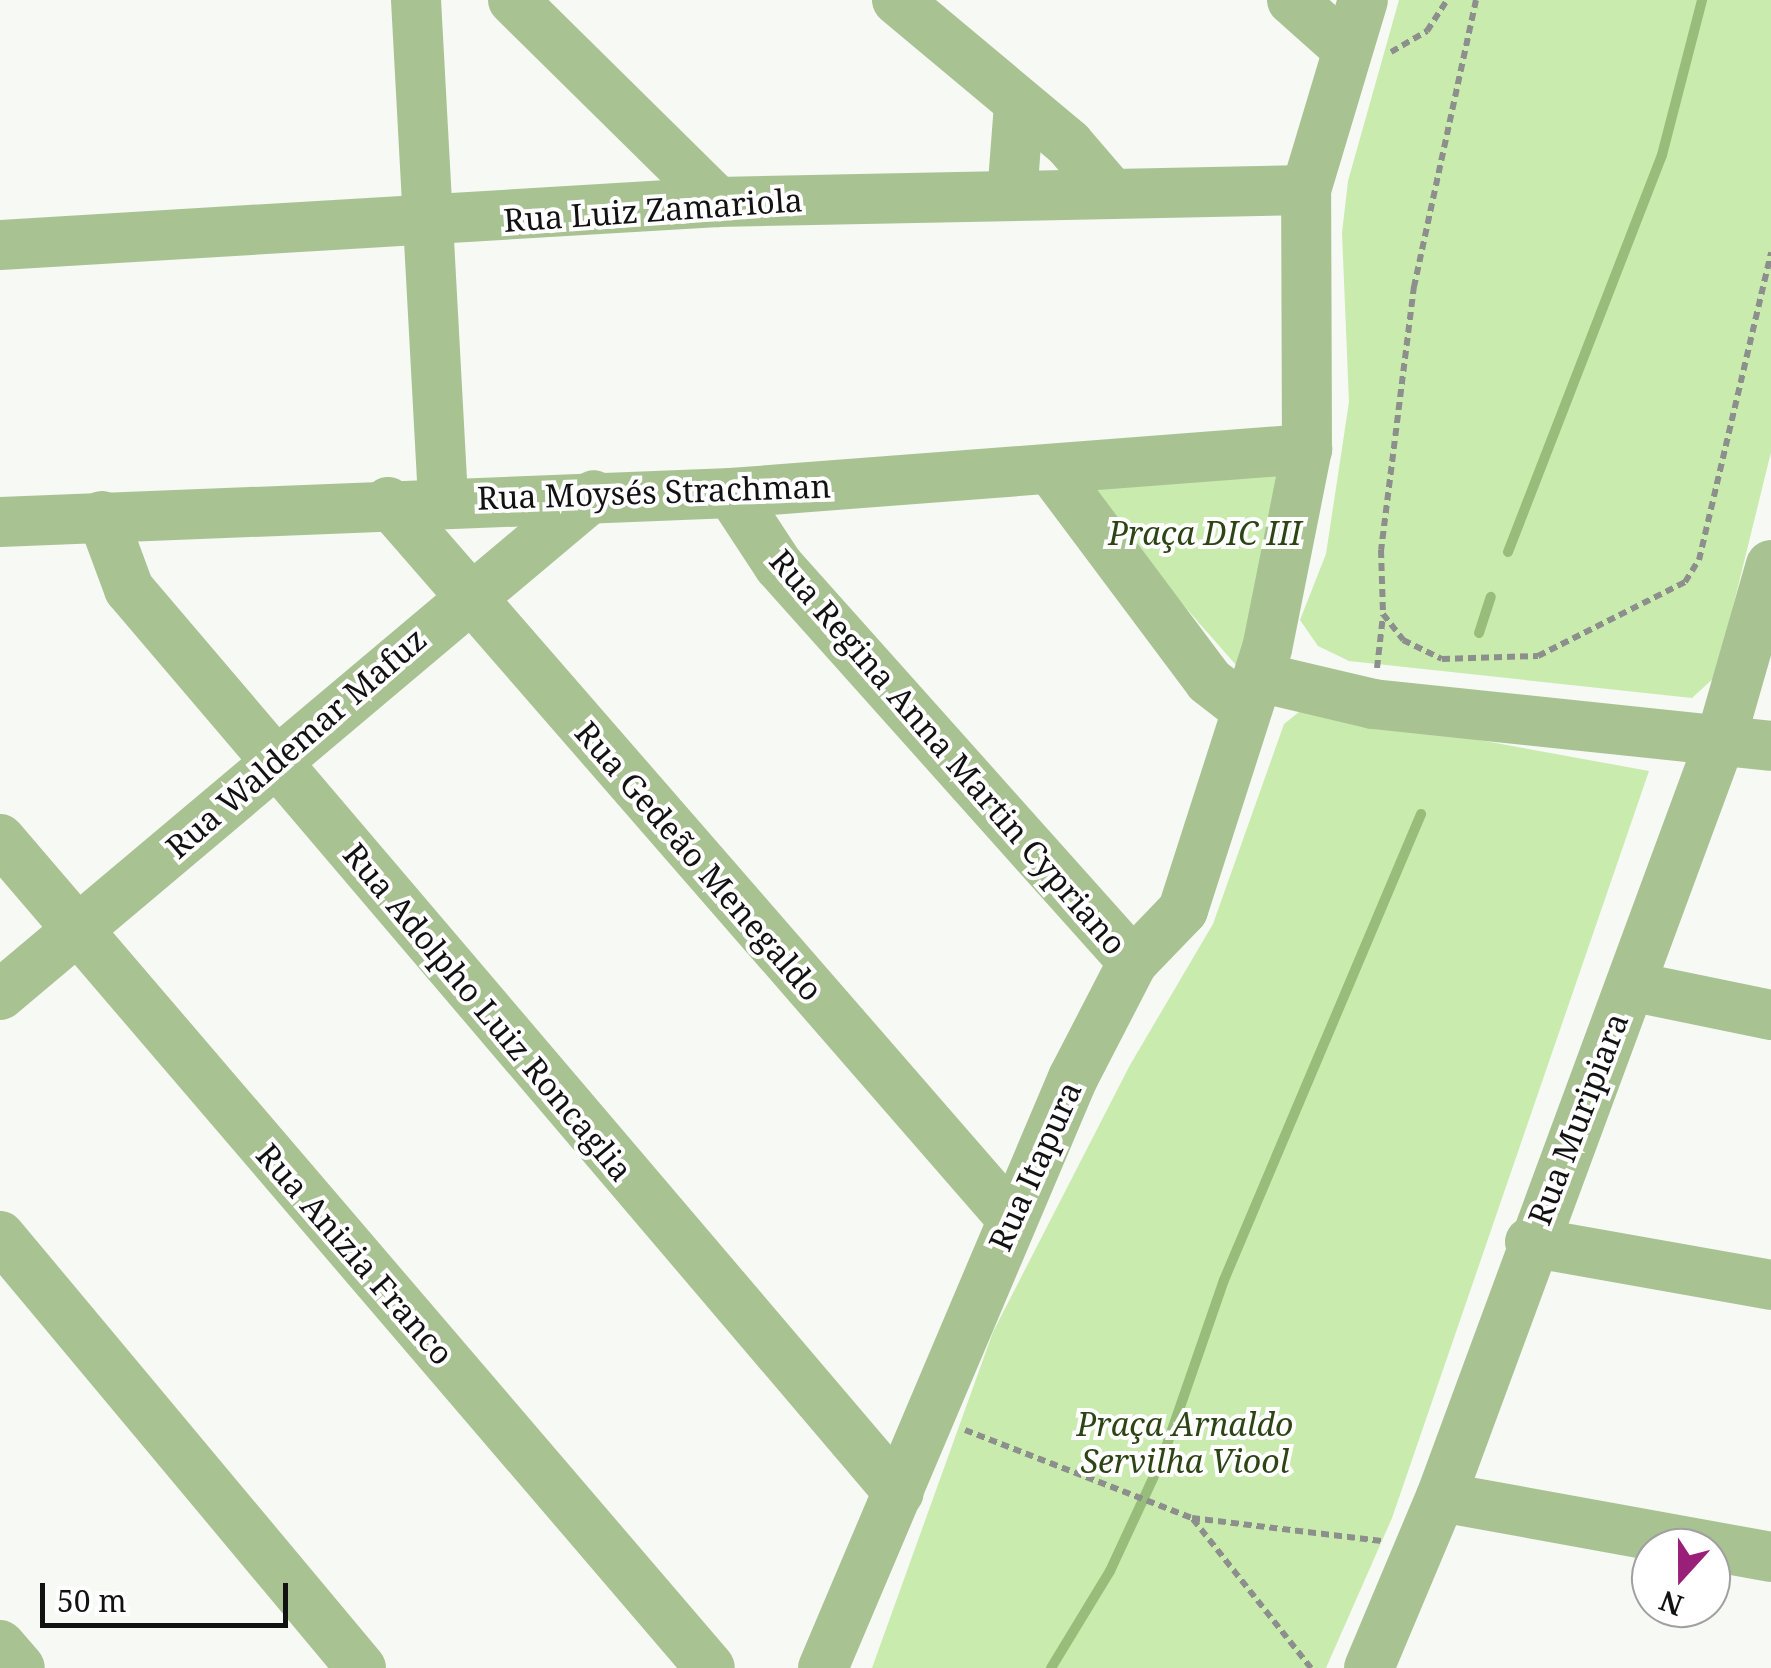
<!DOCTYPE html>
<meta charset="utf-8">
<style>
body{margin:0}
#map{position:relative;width:1771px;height:1668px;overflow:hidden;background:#f6f9f4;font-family:"Noto Serif",serif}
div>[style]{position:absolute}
.green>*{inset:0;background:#c9ebae}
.stream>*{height:10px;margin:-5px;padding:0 5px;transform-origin:5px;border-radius:5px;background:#98bc79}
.path>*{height:6px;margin-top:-3px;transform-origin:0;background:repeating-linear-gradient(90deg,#8d8f8c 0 8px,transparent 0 13px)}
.minor>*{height:50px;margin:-25px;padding:0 25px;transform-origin:25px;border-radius:25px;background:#a8c292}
span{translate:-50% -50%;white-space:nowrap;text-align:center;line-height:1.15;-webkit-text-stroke:8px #fff;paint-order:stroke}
.street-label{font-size:32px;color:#111211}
.park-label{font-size:32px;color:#2d4515;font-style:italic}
.north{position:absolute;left:1631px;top:1528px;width:100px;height:100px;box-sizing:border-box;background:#fff;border:2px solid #a0a0a0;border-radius:50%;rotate:201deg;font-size:28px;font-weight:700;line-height:40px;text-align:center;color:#111211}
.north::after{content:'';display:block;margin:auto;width:35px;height:45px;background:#991f78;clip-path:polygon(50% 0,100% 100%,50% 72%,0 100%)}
.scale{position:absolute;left:40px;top:1583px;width:248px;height:45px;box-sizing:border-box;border:5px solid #111211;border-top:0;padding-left:12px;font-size:30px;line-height:35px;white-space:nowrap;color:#111211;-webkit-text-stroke:8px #fff;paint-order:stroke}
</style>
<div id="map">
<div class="green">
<i style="clip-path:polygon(1399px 0,1771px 0,1771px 452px,1716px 676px,1692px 698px,1349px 661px,1318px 646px,1300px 620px,1326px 554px,1349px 402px,1342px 233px,1348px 181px)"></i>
<i style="clip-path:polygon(1279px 471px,1260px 649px,1236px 665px,1078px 485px)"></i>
<i style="clip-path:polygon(1304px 708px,1649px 771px,1392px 1518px,1326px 1668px,872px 1668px,993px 1332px,1130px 1065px,1213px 924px,1284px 724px)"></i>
</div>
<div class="stream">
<i style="left:1508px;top:552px;width:426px;rotate:-68.8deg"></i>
<i style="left:1662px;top:155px;width:160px;rotate:-75.5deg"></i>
<i style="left:1479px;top:633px;width:38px;rotate:-72deg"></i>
<i style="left:1051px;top:1668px;width:114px;rotate:-58.7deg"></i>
<i style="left:1110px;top:1571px;width:123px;rotate:-65.1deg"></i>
<i style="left:1162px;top:1459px;width:189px;rotate:-70.9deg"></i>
<i style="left:1224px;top:1280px;width:506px;rotate:-67.08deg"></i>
</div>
<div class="path">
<i style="left:1476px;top:0;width:293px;rotate:102.2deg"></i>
<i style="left:1414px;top:286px;width:266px;rotate:97.1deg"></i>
<i style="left:1381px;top:550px;width:64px;rotate:88.2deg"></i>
<i style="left:1383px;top:614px;width:33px;rotate:52deg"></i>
<i style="left:1403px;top:640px;width:43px;rotate:26deg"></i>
<i style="left:1442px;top:659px;width:96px;rotate:-1.8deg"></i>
<i style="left:1538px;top:656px;width:165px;rotate:-26.7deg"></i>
<i style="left:1685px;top:582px;width:26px;rotate:-58deg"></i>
<i style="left:1699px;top:560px;width:316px;rotate:-76.8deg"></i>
<i style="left:1391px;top:52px;width:42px;rotate:-30.3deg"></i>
<i style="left:1427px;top:31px;width:37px;rotate:-57deg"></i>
<i style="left:1377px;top:668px;width:53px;rotate:-83.5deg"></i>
<i style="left:965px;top:1430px;width:243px;rotate:21.2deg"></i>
<i style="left:1311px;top:1668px;width:191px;rotate:-128.4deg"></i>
<i style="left:1192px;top:1518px;width:191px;rotate:6.9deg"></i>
</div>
<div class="minor">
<i style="left:416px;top:0;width:500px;rotate:86.9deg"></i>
<i style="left:513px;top:0;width:288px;rotate:44.6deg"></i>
<i style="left:897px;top:0;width:224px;rotate:39.9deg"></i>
<i style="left:1069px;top:144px;width:66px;rotate:49.3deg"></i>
<i style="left:1292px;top:0;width:74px;rotate:41.7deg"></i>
<i style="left:1012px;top:196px;width:91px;rotate:-85.6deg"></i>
<i style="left:0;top:245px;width:719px;rotate:-3.43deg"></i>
<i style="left:718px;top:202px;width:588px;rotate:-1.17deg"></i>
<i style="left:1052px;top:471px;width:262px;rotate:53.2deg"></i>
<i style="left:1209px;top:681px;width:44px;rotate:37.6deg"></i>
<i style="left:731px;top:493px;width:87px;rotate:56.7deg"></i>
<i style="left:779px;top:566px;width:531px;rotate:48.21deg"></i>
<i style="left:388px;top:502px;width:951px;rotate:48.97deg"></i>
<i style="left:102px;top:516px;width:78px;rotate:69.7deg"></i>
<i style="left:129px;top:589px;width:1187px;rotate:49.58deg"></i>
<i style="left:0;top:522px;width:732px;rotate:-2.27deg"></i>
<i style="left:731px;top:493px;width:578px;rotate:-4.37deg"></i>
<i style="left:1259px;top:677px;width:117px;rotate:13.3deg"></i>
<i style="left:1373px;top:704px;width:400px;rotate:6deg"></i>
<i style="left:0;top:839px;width:1091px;rotate:49.42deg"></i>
<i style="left:1630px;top:986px;width:144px;rotate:11.6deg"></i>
<i style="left:0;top:995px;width:776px;rotate:-40.09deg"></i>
<i style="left:0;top:1236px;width:563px;rotate:50.12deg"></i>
<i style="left:1530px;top:1242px;width:245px;rotate:10.1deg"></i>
<i style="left:1441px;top:1497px;width:335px;rotate:10.3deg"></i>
<i style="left:0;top:1645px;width:30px;rotate:49deg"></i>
<i style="left:823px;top:1668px;width:641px;rotate:-67.04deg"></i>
<i style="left:1073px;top:1078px;width:131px;rotate:-62.7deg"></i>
<i style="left:1133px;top:962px;width:72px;rotate:-46.1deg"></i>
<i style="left:1183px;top:910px;width:274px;rotate:-72.2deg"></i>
<i style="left:1267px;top:649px;width:204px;rotate:-78.7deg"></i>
<i style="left:1307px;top:449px;width:259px;rotate:-90.2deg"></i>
<i style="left:1306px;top:190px;width:198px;rotate:-73.3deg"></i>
<i style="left:1369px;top:1668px;width:186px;rotate:-67.2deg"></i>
<i style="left:1441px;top:1497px;width:808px;rotate:-69.73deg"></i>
<i style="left:1721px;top:739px;width:181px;rotate:-74deg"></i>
</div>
<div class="street-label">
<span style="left:653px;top:210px;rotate:-4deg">Rua Luiz Zamariola</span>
<span style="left:654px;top:492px;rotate:-2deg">Rua Moysés Strachman</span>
<span style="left:296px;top:743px;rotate:-41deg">Rua Waldemar Mafuz</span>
<span style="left:948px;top:752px;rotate:49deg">Rua Regina Anna Martin Cypriano</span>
<span style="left:699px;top:861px;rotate:49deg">Rua Gedeão Menegaldo</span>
<span style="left:488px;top:1012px;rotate:50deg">Rua Adolpho Luiz Roncaglia</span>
<span style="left:1578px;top:1119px;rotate:-69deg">Rua Muripiara</span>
<span style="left:1035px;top:1166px;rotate:-66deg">Rua Itapura</span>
<span style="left:355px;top:1254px;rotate:49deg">Rua Anizia Franco</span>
</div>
<div class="park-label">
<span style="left:1205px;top:533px">Praça DIC III</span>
<span style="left:1185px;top:1443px">Praça Arnaldo<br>Servilha Viool</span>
</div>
<div class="north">N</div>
<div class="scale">50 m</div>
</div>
